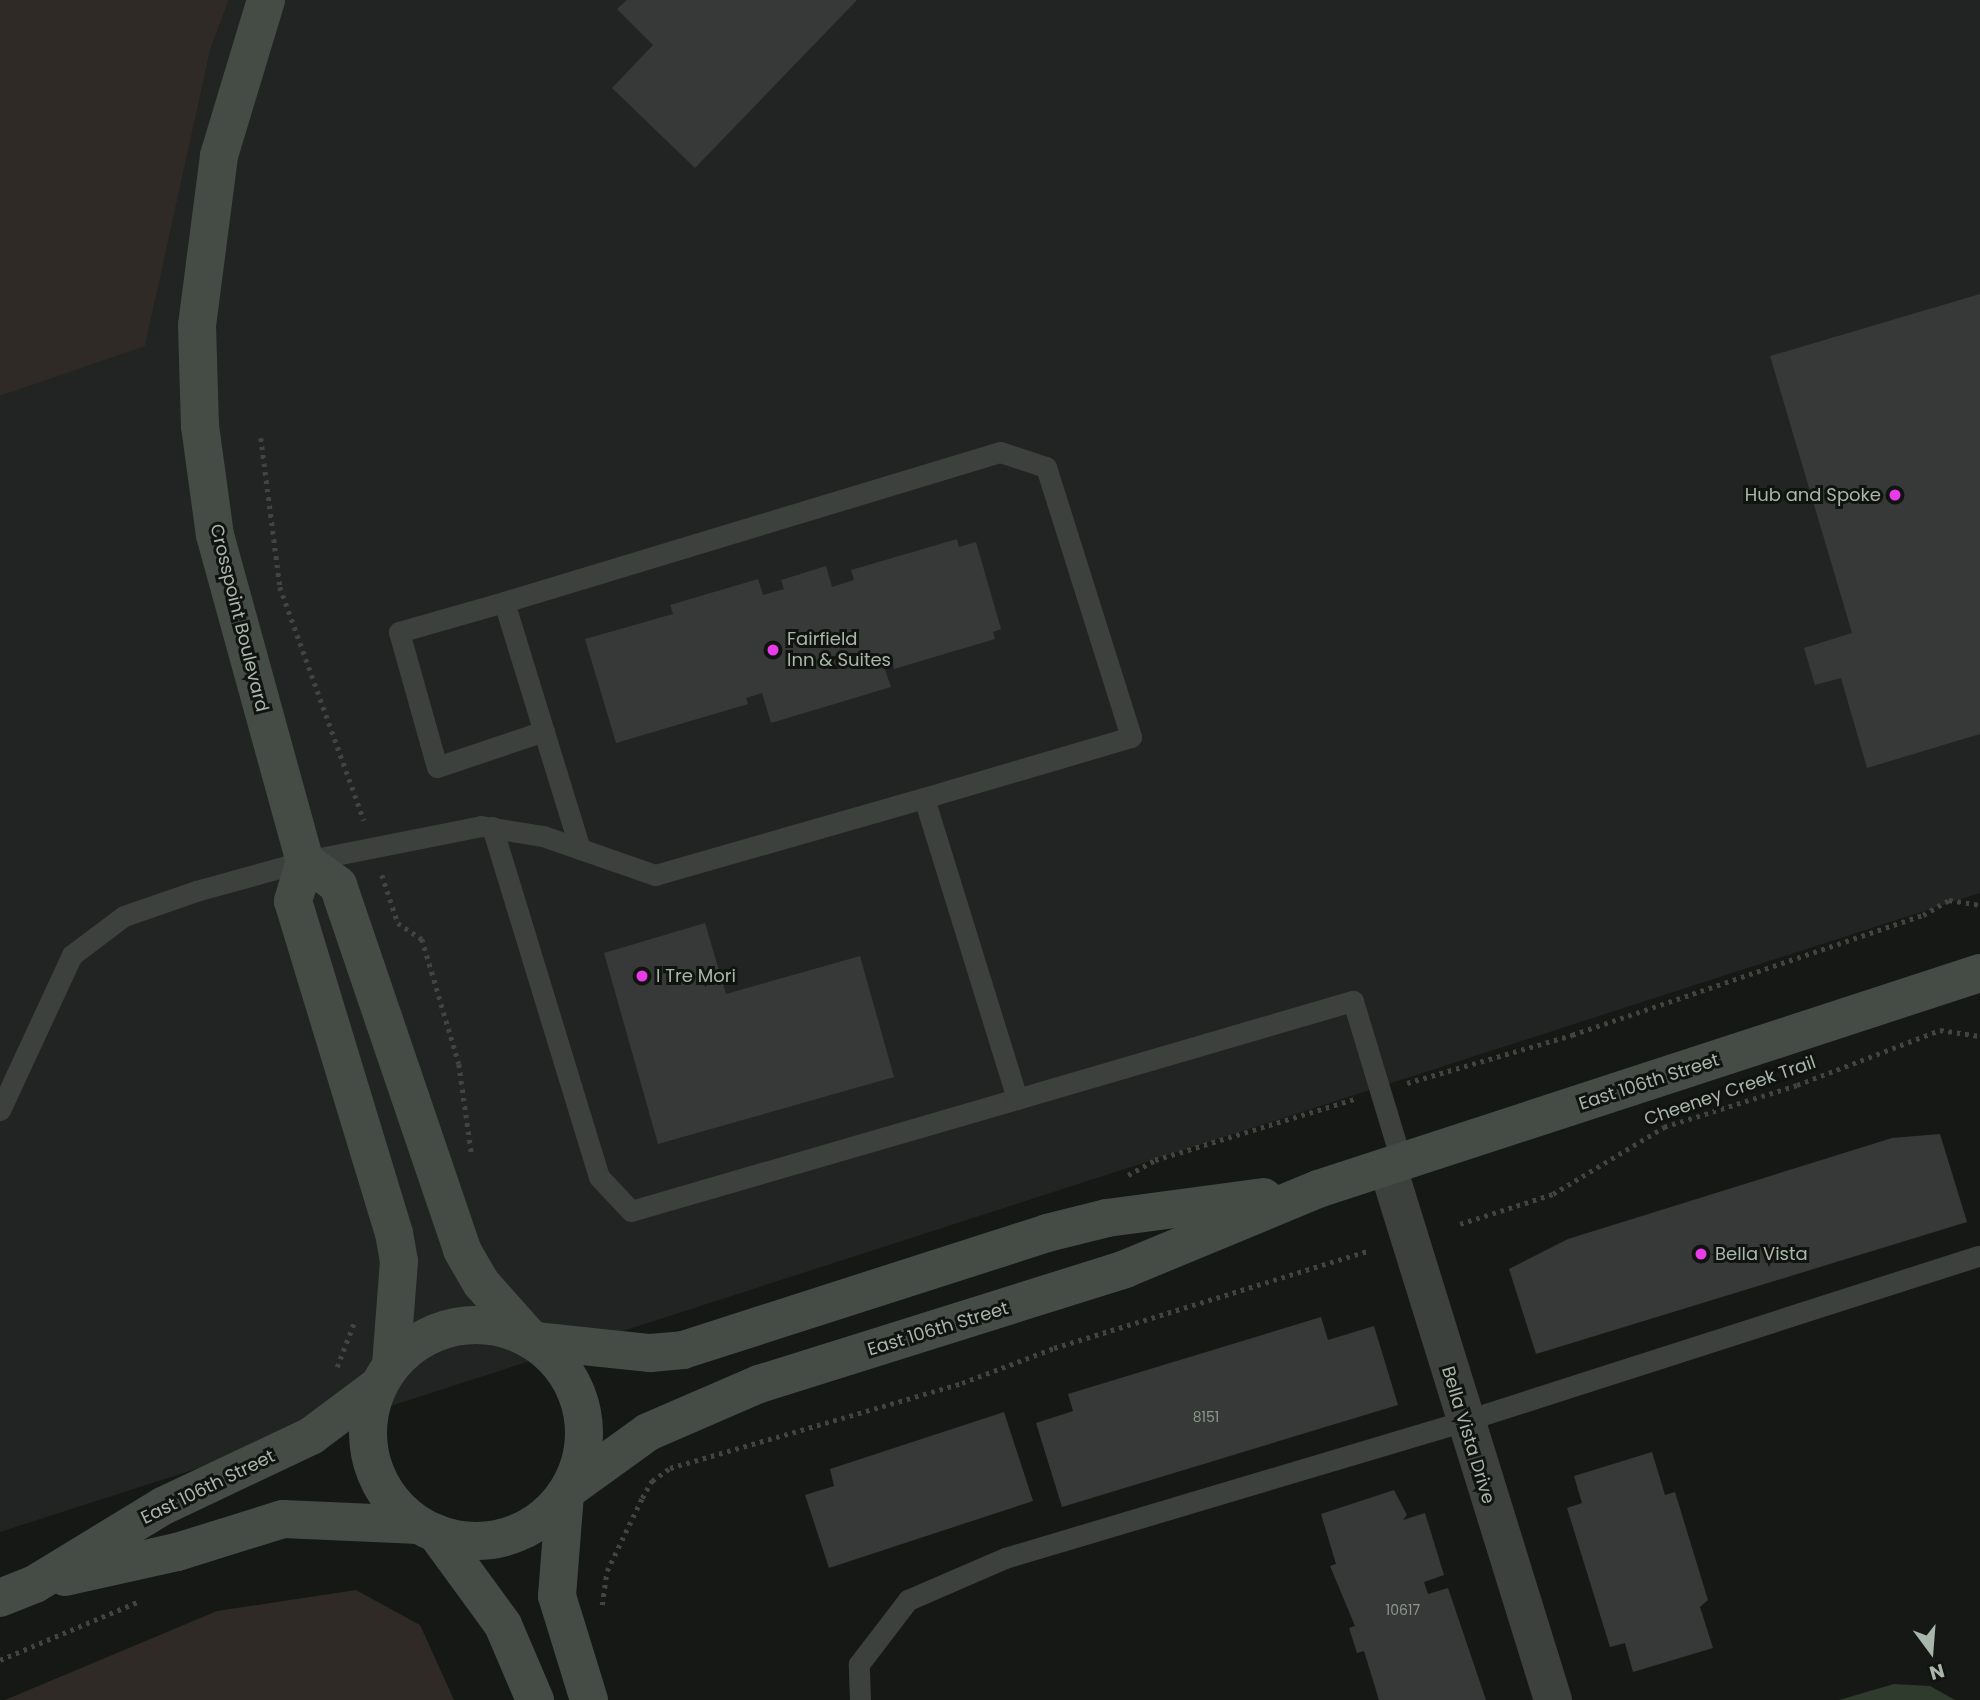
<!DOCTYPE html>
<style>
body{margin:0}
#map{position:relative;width:1980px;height:1700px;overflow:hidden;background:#161816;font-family:Poppins,sans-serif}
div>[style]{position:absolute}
.built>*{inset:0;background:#222423}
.green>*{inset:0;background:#2f2a26}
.water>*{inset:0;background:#2f3b2c}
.building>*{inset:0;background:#363937}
.path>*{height:4.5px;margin-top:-2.25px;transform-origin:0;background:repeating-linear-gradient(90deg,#3f453f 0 3.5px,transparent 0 8.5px)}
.lane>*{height:21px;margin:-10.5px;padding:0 10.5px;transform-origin:10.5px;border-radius:10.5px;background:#3c413d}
.street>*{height:38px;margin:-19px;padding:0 19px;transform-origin:19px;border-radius:19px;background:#3c413d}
.secondary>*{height:38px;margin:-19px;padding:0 19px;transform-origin:19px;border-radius:19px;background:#454c46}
.secondary>.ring{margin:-19px;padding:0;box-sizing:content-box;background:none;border:38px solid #454c46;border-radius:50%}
.dots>*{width:19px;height:19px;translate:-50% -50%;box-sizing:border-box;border:4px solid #111311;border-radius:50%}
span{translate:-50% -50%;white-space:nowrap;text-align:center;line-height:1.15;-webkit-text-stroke:6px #111311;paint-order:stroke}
.number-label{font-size:14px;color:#8c988c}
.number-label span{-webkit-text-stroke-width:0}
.poi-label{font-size:18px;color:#a8b7a9}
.right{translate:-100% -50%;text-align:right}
.left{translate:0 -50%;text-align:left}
.street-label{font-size:18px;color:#a8b7a9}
.north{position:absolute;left:1896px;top:1616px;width:70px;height:70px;-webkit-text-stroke:5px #111311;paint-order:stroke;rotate:164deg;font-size:19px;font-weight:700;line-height:28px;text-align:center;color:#a8b7a9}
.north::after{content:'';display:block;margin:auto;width:24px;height:32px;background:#a8b7a9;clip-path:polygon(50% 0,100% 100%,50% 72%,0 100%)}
</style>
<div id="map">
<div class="built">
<i style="clip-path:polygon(229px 0,1980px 0,1980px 893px,0 1532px,0 396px,145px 345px,211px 47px)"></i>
</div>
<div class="green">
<i style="clip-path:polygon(0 0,229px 0,211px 47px,145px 346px,0 396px)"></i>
<i style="clip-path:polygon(356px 1590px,420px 1625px,454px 1700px,5px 1700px,217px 1611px)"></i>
</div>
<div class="water">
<i style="clip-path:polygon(1894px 1684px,1930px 1686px,1955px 1700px,1839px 1700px)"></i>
</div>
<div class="building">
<i style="clip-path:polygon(627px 0,857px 0,695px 168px,612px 88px,653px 45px,617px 9px)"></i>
<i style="clip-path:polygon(1980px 294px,1980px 734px,1867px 768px,1841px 678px,1815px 685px,1804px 648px,1852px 633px,1770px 356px)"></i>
<i style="clip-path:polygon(957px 539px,959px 547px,976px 542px,1001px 629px,993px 632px,995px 639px,894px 669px,892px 661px,883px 664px,891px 687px,771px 723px,762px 693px,746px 698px,748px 704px,616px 743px,585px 639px,673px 614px,670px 605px,758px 579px,763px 595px,784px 589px,781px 580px,826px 566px,832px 587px,854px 580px,851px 570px)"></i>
<i style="clip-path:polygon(705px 923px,726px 994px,860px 956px,894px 1077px,658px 1144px,604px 953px)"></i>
<i style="clip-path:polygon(1940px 1134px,1967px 1222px,1536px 1354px,1509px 1269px,1568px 1239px,1892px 1138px)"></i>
<i style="clip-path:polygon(1321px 1317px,1328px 1340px,1374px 1326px,1398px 1405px,1062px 1507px,1036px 1423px,1073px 1411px,1068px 1394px)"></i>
<i style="clip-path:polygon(1004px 1412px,1033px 1501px,829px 1568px,805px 1495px,834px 1486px,830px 1469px)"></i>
<i style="clip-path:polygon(1652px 1452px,1665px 1495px,1675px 1492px,1708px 1600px,1700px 1607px,1713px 1648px,1633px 1672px,1625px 1643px,1610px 1647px,1567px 1508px,1582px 1503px,1574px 1476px)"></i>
<i style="clip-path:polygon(1394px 1490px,1407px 1515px,1403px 1520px,1425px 1513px,1444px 1575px,1424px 1582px,1428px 1594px,1448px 1588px,1486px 1700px,1379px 1700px,1364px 1651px,1357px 1653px,1349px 1628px,1355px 1626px,1330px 1566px,1336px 1564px,1321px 1514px)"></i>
</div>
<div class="path">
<i style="left:261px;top:438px;width:150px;rotate:82.7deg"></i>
<i style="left:280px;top:587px;width:248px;rotate:70.2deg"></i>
<i style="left:382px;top:875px;width:51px;rotate:71.6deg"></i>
<i style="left:398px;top:923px;width:29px;rotate:34deg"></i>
<i style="left:422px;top:939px;width:130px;rotate:73.5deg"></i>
<i style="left:459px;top:1064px;width:93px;rotate:82deg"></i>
<i style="left:1407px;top:1083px;width:172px;rotate:-16.2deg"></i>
<i style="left:1572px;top:1035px;width:371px;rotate:-18.9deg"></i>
<i style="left:1923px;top:915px;width:30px;rotate:-30deg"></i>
<i style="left:1949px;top:900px;width:31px;rotate:9deg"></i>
<i style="left:1128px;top:1175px;width:31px;rotate:-29deg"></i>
<i style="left:1155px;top:1160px;width:209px;rotate:-17deg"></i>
<i style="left:1460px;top:1224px;width:98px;rotate:-17.9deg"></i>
<i style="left:1553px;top:1194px;width:130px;rotate:-31.1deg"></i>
<i style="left:1664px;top:1127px;width:139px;rotate:-17.5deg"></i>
<i style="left:1797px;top:1085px;width:153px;rotate:-21deg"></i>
<i style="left:1940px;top:1030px;width:40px;rotate:8.5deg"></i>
<i style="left:337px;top:1367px;width:47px;rotate:-68.9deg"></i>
<i style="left:602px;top:1605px;width:34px;rotate:-82deg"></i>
<i style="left:607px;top:1571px;width:81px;rotate:-64.4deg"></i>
<i style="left:642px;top:1498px;width:20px;rotate:-60deg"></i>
<i style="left:652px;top:1481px;width:22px;rotate:-36deg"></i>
<i style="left:670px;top:1468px;width:304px;rotate:-16.2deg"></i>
<i style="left:962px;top:1383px;width:98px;rotate:-20.8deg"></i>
<i style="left:1054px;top:1348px;width:331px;rotate:-17.2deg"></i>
<i style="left:0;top:1660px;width:152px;rotate:-22.9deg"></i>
</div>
<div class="lane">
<i style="left:504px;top:602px;width:109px;rotate:164.1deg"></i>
<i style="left:399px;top:632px;width:140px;rotate:74.3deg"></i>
<i style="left:437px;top:767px;width:113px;rotate:-18.6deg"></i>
<i style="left:492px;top:827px;width:366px;rotate:73deg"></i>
<i style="left:599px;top:1177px;width:47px;rotate:46.7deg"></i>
<i style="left:631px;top:1211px;width:402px;rotate:-16.2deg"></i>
<i style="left:580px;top:849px;width:258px;rotate:-107.1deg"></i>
<i style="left:504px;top:602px;width:518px;rotate:-16.83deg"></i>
<i style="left:1000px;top:452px;width:48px;rotate:18.1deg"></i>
<i style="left:1046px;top:467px;width:283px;rotate:72.5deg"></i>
<i style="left:1131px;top:737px;width:216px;rotate:163.6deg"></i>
<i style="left:0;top:1110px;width:171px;rotate:-65.1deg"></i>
<i style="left:72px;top:955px;width:65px;rotate:-36.9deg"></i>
<i style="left:124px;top:916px;width:76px;rotate:-19.1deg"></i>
<i style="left:196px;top:891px;width:113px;rotate:-15.4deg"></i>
<i style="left:305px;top:861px;width:179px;rotate:-11.2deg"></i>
<i style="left:481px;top:826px;width:63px;rotate:9.2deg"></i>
<i style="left:543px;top:836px;width:119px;rotate:19.2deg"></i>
<i style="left:655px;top:875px;width:280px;rotate:-16deg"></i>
<i style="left:924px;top:798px;width:315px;rotate:72.8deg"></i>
<i style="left:1017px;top:1099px;width:350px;rotate:-16.3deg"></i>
<i style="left:1353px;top:1001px;width:169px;rotate:73.2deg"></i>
<i style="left:860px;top:1700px;width:36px;rotate:-92deg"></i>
<i style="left:859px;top:1664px;width:81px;rotate:-52.6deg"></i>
<i style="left:908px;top:1600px;width:106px;rotate:-23.4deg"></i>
<i style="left:1005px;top:1558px;width:479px;rotate:-16.6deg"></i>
<i style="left:1464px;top:1421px;width:540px;rotate:-17.8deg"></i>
</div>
<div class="street">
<i style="left:1388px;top:1168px;width:557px;rotate:72.77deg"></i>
</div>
<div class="secondary">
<i style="left:266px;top:0;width:163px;rotate:106.8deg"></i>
<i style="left:219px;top:156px;width:170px;rotate:97.4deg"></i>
<i style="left:197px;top:325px;width:101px;rotate:88.3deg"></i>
<i style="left:200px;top:426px;width:110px;rotate:82.2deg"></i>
<i style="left:215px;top:535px;width:338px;rotate:74.6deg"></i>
<i style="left:305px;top:861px;width:42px;rotate:106.7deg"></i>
<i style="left:293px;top:901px;width:347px;rotate:73.1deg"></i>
<i style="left:394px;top:1233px;width:28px;rotate:80deg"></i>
<i style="left:399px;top:1261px;width:105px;rotate:94.4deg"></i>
<i style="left:305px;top:861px;width:41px;rotate:36deg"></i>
<i style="left:338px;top:885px;width:385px;rotate:71.2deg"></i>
<i style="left:462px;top:1250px;width:39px;rotate:60deg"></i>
<i style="left:482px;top:1284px;width:71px;rotate:48.4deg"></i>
<i class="ring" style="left:368px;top:1325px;width:178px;height:178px"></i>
<i style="left:535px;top:1341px;width:116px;rotate:6deg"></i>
<i style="left:650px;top:1353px;width:33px;rotate:-5deg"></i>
<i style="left:683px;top:1350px;width:382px;rotate:-17.8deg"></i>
<i style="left:1047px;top:1233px;width:62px;rotate:-14deg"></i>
<i style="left:1107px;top:1218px;width:158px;rotate:-7.6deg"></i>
<i style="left:569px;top:1489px;width:97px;rotate:-35.8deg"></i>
<i style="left:648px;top:1432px;width:121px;rotate:-23.4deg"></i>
<i style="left:759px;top:1384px;width:384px;rotate:-17.4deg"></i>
<i style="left:1125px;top:1269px;width:209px;rotate:-22.5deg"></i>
<i style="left:1318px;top:1189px;width:696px;rotate:-18.07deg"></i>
<i style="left:565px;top:1494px;width:102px;rotate:94.5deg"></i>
<i style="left:557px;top:1596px;width:109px;rotate:72.9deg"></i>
<i style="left:436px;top:1533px;width:114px;rotate:53.9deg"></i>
<i style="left:503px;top:1625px;width:82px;rotate:66.9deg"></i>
<i style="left:65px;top:1577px;width:115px;rotate:-12.6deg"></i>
<i style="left:177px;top:1552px;width:111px;rotate:-17.3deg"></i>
<i style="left:283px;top:1519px;width:136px;rotate:2.5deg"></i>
<i style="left:0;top:1598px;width:38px;rotate:-22deg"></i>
<i style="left:35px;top:1584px;width:150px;rotate:-31.4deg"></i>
<i style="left:163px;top:1506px;width:164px;rotate:-25.3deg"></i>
<i style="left:311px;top:1436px;width:84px;rotate:-36.7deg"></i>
</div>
<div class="dots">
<i style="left:1895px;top:495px;background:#ea3be9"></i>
<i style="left:773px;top:650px;background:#ea3be9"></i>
<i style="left:642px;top:976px;background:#ea3be9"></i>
<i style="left:1701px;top:1254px;background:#ea3be9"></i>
</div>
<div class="number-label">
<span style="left:1206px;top:1417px">8151</span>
<span style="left:1403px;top:1610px">10617</span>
</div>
<div class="poi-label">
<span class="right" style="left:1881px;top:495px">Hub and Spoke</span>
<span class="left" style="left:787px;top:650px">Fairfield<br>Inn &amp; Suites</span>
<span class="left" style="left:656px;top:976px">I Tre Mori</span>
<span class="left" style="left:1715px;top:1254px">Bella Vista</span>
</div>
<div class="street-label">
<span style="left:239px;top:618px;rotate:76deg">Crosspoint Boulevard</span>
<span style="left:1649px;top:1082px;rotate:-18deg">East 106th Street</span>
<span style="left:1730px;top:1091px;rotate:-19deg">Cheeney Creek Trail</span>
<span style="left:938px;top:1329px;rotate:-17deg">East 106th Street</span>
<span style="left:1468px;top:1435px;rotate:73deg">Bella Vista Drive</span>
<span style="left:208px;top:1487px;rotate:-26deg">East 106th Street</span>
</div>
<div class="north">N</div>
</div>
